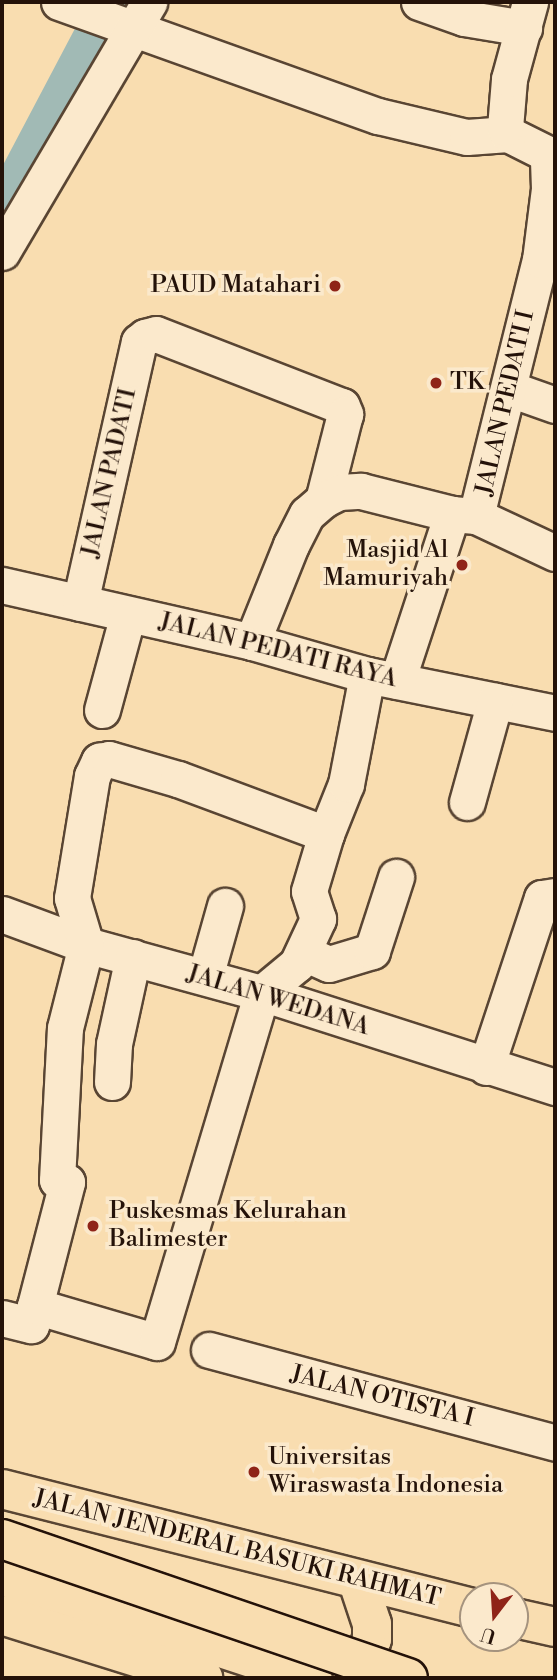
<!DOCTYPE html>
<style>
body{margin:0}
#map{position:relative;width:557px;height:1680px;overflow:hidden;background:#f9ddb0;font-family:"Libre Bodoni",serif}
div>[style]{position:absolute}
.river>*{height:49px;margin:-24.5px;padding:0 24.5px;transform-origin:24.5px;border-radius:24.5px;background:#a1bab5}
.roads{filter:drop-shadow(2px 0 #594533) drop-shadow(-2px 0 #594533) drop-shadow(0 2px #594533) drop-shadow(0 -2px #594533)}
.minor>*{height:35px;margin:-17.5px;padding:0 17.5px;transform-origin:17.5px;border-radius:17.5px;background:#fbe9cc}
.major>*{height:38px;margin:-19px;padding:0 19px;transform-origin:19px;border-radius:19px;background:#f9ddb0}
.bridges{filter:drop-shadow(2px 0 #241209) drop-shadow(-2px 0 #241209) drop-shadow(0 2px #241209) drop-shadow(0 -2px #241209)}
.major-bridge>*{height:38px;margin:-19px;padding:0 19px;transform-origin:19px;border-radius:19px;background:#f9ddb0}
.dots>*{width:19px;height:19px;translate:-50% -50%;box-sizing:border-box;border:4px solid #fbe9cc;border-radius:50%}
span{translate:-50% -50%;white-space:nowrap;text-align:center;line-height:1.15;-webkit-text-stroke:7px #fbe9cc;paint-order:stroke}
.poi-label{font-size:24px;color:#241209}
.right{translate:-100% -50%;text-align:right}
.left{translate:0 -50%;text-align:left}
.street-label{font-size:24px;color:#241209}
.frame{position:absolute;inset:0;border:4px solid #241209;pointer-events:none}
.north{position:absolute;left:459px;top:1582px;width:70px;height:70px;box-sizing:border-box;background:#fbe9cc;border:2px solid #a5937e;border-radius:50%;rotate:197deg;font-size:19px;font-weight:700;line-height:28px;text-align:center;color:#241209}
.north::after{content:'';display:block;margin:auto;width:24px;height:32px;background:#8f2418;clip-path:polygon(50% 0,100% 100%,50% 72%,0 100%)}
</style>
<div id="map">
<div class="river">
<i style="left:2px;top:218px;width:244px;rotate:-62.2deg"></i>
</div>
<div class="roads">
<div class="minor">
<i style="left:59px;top:2px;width:339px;rotate:19.7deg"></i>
<i style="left:378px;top:116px;width:91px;rotate:13.3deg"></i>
<i style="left:467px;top:137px;width:41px;rotate:-4.2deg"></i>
<i style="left:419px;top:2px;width:48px;rotate:19.6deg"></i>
<i style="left:464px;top:18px;width:61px;rotate:9.5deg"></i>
<i style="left:2px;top:252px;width:290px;rotate:-59.5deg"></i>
<i style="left:510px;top:389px;width:48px;rotate:19.6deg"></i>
<i style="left:476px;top:516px;width:264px;rotate:-76deg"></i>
<i style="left:540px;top:260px;width:72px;rotate:-82.8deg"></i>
<i style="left:549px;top:189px;width:35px;rotate:-92deg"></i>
<i style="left:548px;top:154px;width:45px;rotate:-153.4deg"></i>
<i style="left:508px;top:134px;width:7px;rotate:-117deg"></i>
<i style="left:505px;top:128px;width:49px;rotate:-85.3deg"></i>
<i style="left:509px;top:79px;width:80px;rotate:-74.7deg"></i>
<i style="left:476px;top:516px;width:87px;rotate:25.1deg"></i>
<i style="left:2px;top:585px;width:256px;rotate:12.8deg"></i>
<i style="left:252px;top:642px;width:120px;rotate:16deg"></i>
<i style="left:367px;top:675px;width:192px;rotate:11.4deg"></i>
<i style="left:80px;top:603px;width:268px;rotate:-77.3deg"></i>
<i style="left:139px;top:342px;width:8px;rotate:-40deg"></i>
<i style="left:145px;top:337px;width:11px;rotate:-15deg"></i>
<i style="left:156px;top:334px;width:199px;rotate:21.2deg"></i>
<i style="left:342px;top:406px;width:9px;rotate:69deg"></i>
<i style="left:345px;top:414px;width:89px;rotate:104.3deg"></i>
<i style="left:252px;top:642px;width:105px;rotate:-68.1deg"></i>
<i style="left:291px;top:545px;width:35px;rotate:-63deg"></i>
<i style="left:307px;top:514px;width:21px;rotate:-41deg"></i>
<i style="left:323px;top:500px;width:18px;rotate:-27deg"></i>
<i style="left:339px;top:492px;width:22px;rotate:-3deg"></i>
<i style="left:361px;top:491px;width:94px;rotate:14.2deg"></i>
<i style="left:452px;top:514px;width:24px;rotate:5deg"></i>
<i style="left:397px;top:681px;width:176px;rotate:-71.8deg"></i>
<i style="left:102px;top:710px;width:99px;rotate:-74.8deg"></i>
<i style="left:467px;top:802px;width:105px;rotate:-74.5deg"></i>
<i style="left:2px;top:914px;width:90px;rotate:20.3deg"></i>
<i style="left:86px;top:945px;width:182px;rotate:15.3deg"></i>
<i style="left:262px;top:993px;width:308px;rotate:17.8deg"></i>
<i style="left:304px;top:953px;width:27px;rotate:24deg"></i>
<i style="left:329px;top:964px;width:45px;rotate:-16.8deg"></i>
<i style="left:372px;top:951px;width:78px;rotate:-72deg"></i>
<i style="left:205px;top:977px;width:74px;rotate:-74.3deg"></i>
<i style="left:486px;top:1067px;width:178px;rotate:-71.7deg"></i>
<i style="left:542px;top:898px;width:13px;rotate:-9deg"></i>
<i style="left:112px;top:1082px;width:38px;rotate:-87deg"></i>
<i style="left:114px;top:1044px;width:89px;rotate:-77.7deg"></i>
<i style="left:35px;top:1306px;width:128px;rotate:-75.5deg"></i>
<i style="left:67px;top:1182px;width:10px;rotate:-169deg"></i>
<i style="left:57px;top:1180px;width:152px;rotate:-87deg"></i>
<i style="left:65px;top:1028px;width:86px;rotate:-75.8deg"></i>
<i style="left:86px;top:945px;width:49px;rotate:-106.6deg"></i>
<i style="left:72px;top:898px;width:124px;rotate:-80.7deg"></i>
<i style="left:92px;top:776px;width:17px;rotate:-65deg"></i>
<i style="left:99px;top:761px;width:10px;rotate:-11deg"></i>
<i style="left:109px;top:759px;width:72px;rotate:16.2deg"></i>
<i style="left:178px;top:779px;width:158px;rotate:20.4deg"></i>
<i style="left:326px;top:834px;width:54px;rotate:-68.2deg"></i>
<i style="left:346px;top:784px;width:111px;rotate:-79.1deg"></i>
<i style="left:2px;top:1318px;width:30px;rotate:14deg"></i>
<i style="left:31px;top:1325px;width:19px;rotate:-78deg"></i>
<i style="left:35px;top:1306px;width:127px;rotate:16.4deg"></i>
<i style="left:157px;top:1342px;width:364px;rotate:-73.3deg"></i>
<i style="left:262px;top:993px;width:45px;rotate:-39.6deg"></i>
<i style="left:297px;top:964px;width:50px;rotate:-65deg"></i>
<i style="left:318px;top:919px;width:29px;rotate:-108deg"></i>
<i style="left:309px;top:891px;width:59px;rotate:-73.4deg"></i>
<i style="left:209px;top:1350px;width:358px;rotate:15deg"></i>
</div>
<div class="major">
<i style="left:2px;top:1489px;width:486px;rotate:14.2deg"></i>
<i style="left:2px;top:1576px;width:327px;rotate:18.2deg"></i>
<i style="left:2px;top:1615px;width:211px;rotate:17.4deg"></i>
<i style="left:515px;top:1618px;width:41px;rotate:12.7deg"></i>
<i style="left:357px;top:1678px;width:42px;rotate:-69deg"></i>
<i style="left:372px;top:1639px;width:15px;rotate:-90deg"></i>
<i style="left:372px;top:1624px;width:44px;rotate:-108.4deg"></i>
</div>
</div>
<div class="bridges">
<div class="major-bridge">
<i style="left:2px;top:1539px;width:429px;rotate:18.9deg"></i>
</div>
</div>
<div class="dots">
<i style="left:335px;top:286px;background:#8f2418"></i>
<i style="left:436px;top:383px;background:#8f2418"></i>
<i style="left:462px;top:565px;background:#8f2418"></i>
<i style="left:93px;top:1226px;background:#8f2418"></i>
<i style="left:254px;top:1472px;background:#8f2418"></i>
</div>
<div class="poi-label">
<span class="right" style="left:321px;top:286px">PAUD Matahari</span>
<span class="left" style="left:450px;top:383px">TK</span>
<span class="right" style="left:448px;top:565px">Masjid Al<br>Mamuriyah</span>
<span class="left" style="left:109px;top:1226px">Puskesmas Kelurahan<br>Balimester</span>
<span class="left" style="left:268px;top:1472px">Universitas<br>Wiraswasta Indonesia</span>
</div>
<div class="street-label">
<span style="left:506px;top:403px;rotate:-77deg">JALAN PEDATI I</span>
<span style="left:110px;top:473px;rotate:-77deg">JALAN PADATI</span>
<span style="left:278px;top:651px;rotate:14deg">JALAN PEDATI RAYA</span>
<span style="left:278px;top:1001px;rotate:17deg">JALAN WEDANA</span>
<span style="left:382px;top:1397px;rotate:14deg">JALAN OTISTA I</span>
<span style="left:237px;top:1549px;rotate:14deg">JALAN JENDERAL BASUKI RAHMAT</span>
</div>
<div class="frame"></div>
<div class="north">U</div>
</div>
